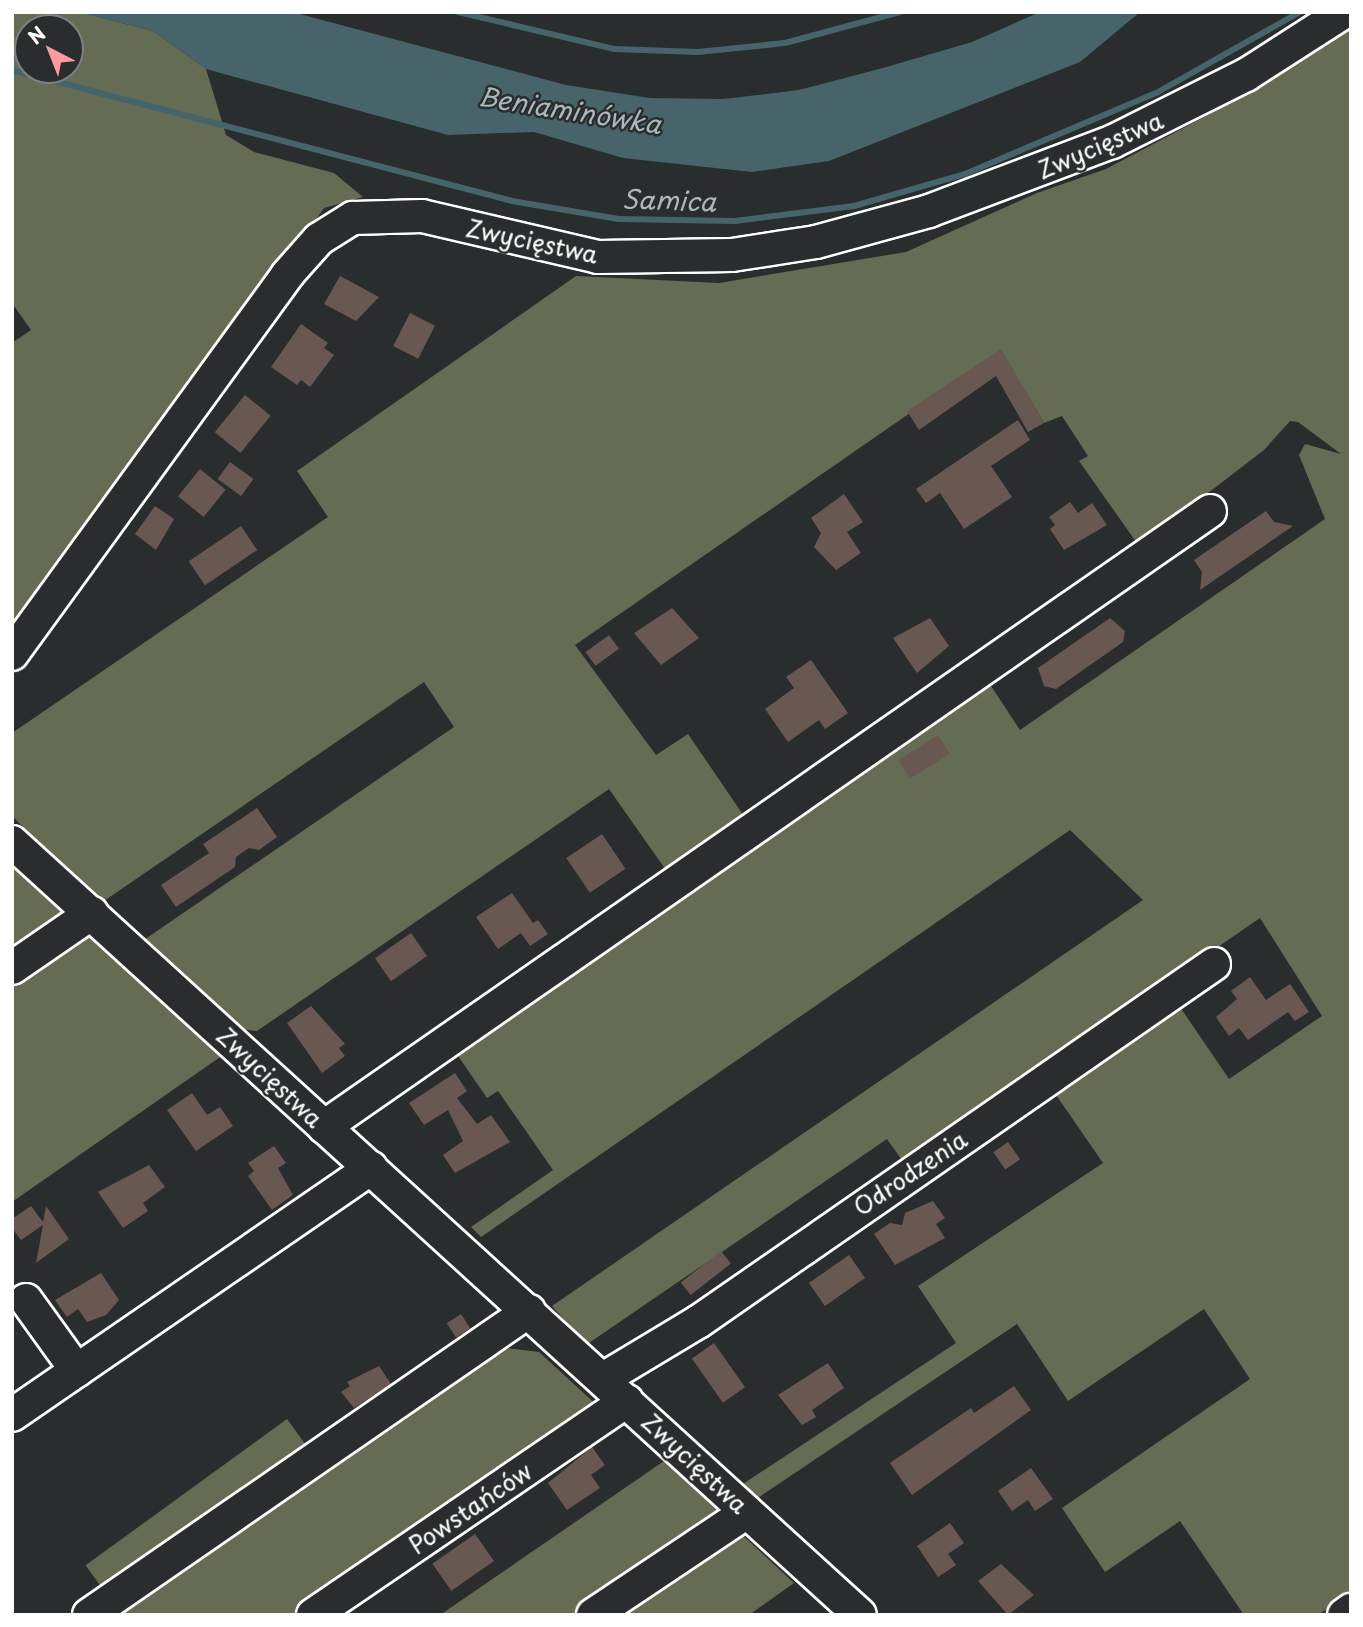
<!DOCTYPE html>
<meta charset="utf-8">
<style>
body{margin:0}
#map{position:relative;width:1363px;height:1627px;overflow:hidden;background:#2a2d2e;font-family:"Playpen Sans",sans-serif}
div>[style]{position:absolute}
.green>*{inset:0;background:#646d53;transform-origin:0 0}
.water>*{inset:0;background:#466469}
.stream>*{height:6px;margin:-3px;padding:0 3px;transform-origin:3px;border-radius:3px;background:#466469}
.building>*{inset:0;background:#695752;transform-origin:0 0}
.roads{filter:drop-shadow(2px 0 #fff) drop-shadow(-2px 0 #fff) drop-shadow(0 2px #fff) drop-shadow(0 -2px #fff)}
.minor>*{height:32px;margin:-16px;padding:0 16px;transform-origin:16px;border-radius:16px;background:#2a2d2e}
span{translate:-50% -50%;white-space:nowrap;text-align:center;line-height:1.15;-webkit-text-stroke:5px #2a2d2e;paint-order:stroke}
.street-label{font-size:24px;color:#fff}
.water-label{font-size:26px;color:#acb9bc;font-style:italic}
.frame{position:absolute;inset:0;border:14px solid #fff;pointer-events:none}
.north{position:absolute;left:14px;top:14px;width:70px;height:70px;box-sizing:border-box;background:#2a2d2e;border:2px solid #7f8182;border-radius:50%;rotate:318deg;font-size:19px;font-weight:700;line-height:28px;text-align:center;color:#fff}
.north::after{content:'';display:block;margin:auto;width:24px;height:32px;background:#ff9aa2;clip-path:polygon(50% 0,100% 100%,50% 72%,0 100%)}
</style>
<div id="map">
<div class="green">
<i style="clip-path:polygon(evenodd,12px 12px,79px 12px,153px 31px,206px 69px,226px 135px,254px 152px,334px 173px,363px 197px,324px 208px,12px 641px,12px 343px,31px 330px,12px 303px,12px 12px,28px 28px,70px 28px,70px 70px,28px 70px,28px 28px)"></i>
<i style="clip-path:polygon(1351px 23px,1351px 1592px,1318px 1615px,1244px 1615px,1180px 1521px,1105px 1572px,1062px 1508px,1250px 1379px,1204px 1309px,1068px 1401px,1017px 1324px,756px 1499px,740px 1486px,956px 1343px,918px 1286px,1103px 1163px,1054px 1092px,1180px 1007px,1229px 1079px,1322px 1016px,1260px 918px,904px 1163px,887px 1139px,586px 1345px,552px 1306px,1143px 900px,1070px 830px,481px 1237px,471px 1227px,553px 1170px,498px 1091px,487px 1098px,454px 1050px,989px 683px,1020px 730px,1325px 519px,1299px 455px,1305px 444px,1341px 454px,1298px 422px,1290px 421px,1264px 450px,1139px 546px,1079px 461px,1088px 456px,1062px 416px,1044px 423px,1001px 350px,575px 645px,656px 755px,688px 734px,746px 819px,668px 873px,609px 789px,257px 1031px,240px 1029px,141px 942px,454px 727px,424px 682px,101px 903px,12px 816px,12px 733px,328px 517px,297px 471px,576px 276px,719px 283px,906px 252px,1037px 193px,1106px 169px,1210px 114px)"></i>
<i style="clip-path:polygon(12px 864px,73px 918px,12px 960px)"></i>
<i style="clip-path:polygon(85px 929px,223px 1055px,12px 1202px,12px 979px)"></i>
<i style="clip-path:polygon(505px 1348px,539px 1352px,600px 1408px,300px 1615px,113px 1615px)"></i>
<i style="left:287px;top:1419px;width:34px;height:249px;rotate:54deg"></i>
<i style="clip-path:polygon(667px 1459px,725px 1515px,578px 1615px,440px 1615px)"></i>
<i style="clip-path:polygon(736px 1529px,794px 1583px,749px 1615px,611px 1615px)"></i>
</div>
<div class="water">
<i style="clip-path:polygon(79px 12px,292px 12px,566px 85px,650px 98px,723px 99px,799px 90px,883px 68px,972px 42px,1040px 12px,1140px 12px,1080px 62px,829px 161px,752px 172px,623px 158px,534px 132px,448px 135px,206px 69px,153px 31px)"></i>
</div>
<div class="stream">
<i style="left:458px;top:12px;width:160px;rotate:13.3deg"></i>
<i style="left:614px;top:49px;width:84px;rotate:2deg"></i>
<i style="left:698px;top:52px;width:87px;rotate:-5.9deg"></i>
<i style="left:785px;top:43px;width:119px;rotate:-15.1deg"></i>
<i style="left:12px;top:70px;width:517px;rotate:14.68deg"></i>
<i style="left:512px;top:201px;width:108px;rotate:9.6deg"></i>
<i style="left:618px;top:219px;width:117px;rotate:1deg"></i>
<i style="left:735px;top:221px;width:120px;rotate:-7.2deg"></i>
<i style="left:854px;top:206px;width:116px;rotate:-16.1deg"></i>
<i style="left:965px;top:174px;width:210px;rotate:-23deg"></i>
<i style="left:1158px;top:92px;width:163px;rotate:-29.4deg"></i>
</div>
<div class="building">
<i style="clip-path:polygon(340px 276px,379px 297px,356px 321px,324px 304px)"></i>
<i style="left:410px;top:313px;width:28px;height:37px;rotate:27deg"></i>
<i style="clip-path:polygon(301px 324px,328px 343px,324px 348px,334px 355px,310px 387px,301px 380px,297px 385px,271px 367px)"></i>
<i style="clip-path:polygon(1001px 349px,1044px 423px,1028px 432px,996px 376px,919px 430px,907px 411px)"></i>
<i style="left:245px;top:395px;width:33px;height:48px;rotate:39deg"></i>
<i style="clip-path:polygon(1018px 420px,1030px 440px,991px 466px,1012px 497px,964px 529px,940px 493px,926px 503px,916px 489px)"></i>
<i style="left:230px;top:462px;width:29px;height:21px;rotate:36deg"></i>
<i style="left:200px;top:469px;width:33px;height:35px;rotate:39deg"></i>
<i style="clip-path:polygon(844px 494px,863px 522px,847px 532px,861px 553px,836px 570px,814px 547px,821px 533px,811px 518px)"></i>
<i style="clip-path:polygon(1070px 502px,1078px 513px,1092px 503px,1107px 525px,1064px 550px,1050px 529px,1055px 525px,1049px 517px)"></i>
<i style="clip-path:polygon(155px 506px,174px 519px,156px 550px,135px 534px)"></i>
<i style="clip-path:polygon(1266px 511px,1274px 522px,1293px 526px,1200px 590px,1202px 572px,1194px 560px)"></i>
<i style="left:241px;top:526px;width:29px;height:63px;rotate:56deg"></i>
<i style="clip-path:polygon(672px 608px,699px 638px,661px 665px,634px 633px)"></i>
<i style="clip-path:polygon(930px 618px,949px 646px,917px 673px,893px 638px)"></i>
<i style="clip-path:polygon(1110px 618px,1125px 631px,1123px 642px,1056px 689px,1044px 686px,1038px 668px)"></i>
<i style="left:609px;top:635px;width:17px;height:29px;rotate:54deg"></i>
<i style="clip-path:polygon(811px 660px,848px 713px,825px 729px,819px 720px,788px 742px,765px 709px,794px 688px,786px 677px)"></i>
<i style="left:938px;top:735px;width:22px;height:47px;rotate:58deg"></i>
<i style="clip-path:polygon(257px 808px,277px 837px,259px 850px,249px 848px,236px 857px,235px 867px,176px 907px,161px 885px,209px 853px,203px 844px)"></i>
<i style="left:602px;top:834px;width:42px;height:43px;rotate:56deg"></i>
<i style="clip-path:polygon(512px 893px,533px 923px,538px 920px,548px 934px,530px 946px,521px 933px,498px 949px,476px 917px)"></i>
<i style="left:411px;top:933px;width:28px;height:44px;rotate:55deg"></i>
<i style="clip-path:polygon(1250px 977px,1266px 1000px,1290px 984px,1309px 1012px,1295px 1021px,1288px 1012px,1248px 1040px,1239px 1028px,1229px 1036px,1216px 1017px,1237px 999px,1231px 991px)"></i>
<i style="clip-path:polygon(311px 1006px,345px 1044px,339px 1048px,345px 1056px,322px 1073px,287px 1023px)"></i>
<i style="clip-path:polygon(455px 1073px,467px 1091px,457px 1098px,477px 1124px,491px 1115px,510px 1142px,455px 1173px,443px 1155px,463px 1141px,448px 1110px,424px 1125px,409px 1103px)"></i>
<i style="clip-path:polygon(192px 1093px,207px 1115px,220px 1107px,233px 1126px,196px 1151px,167px 1110px)"></i>
<i style="left:1008px;top:1142px;width:21px;height:18px;rotate:55deg"></i>
<i style="clip-path:polygon(274px 1146px,286px 1163px,278px 1168px,293px 1195px,272px 1210px,248px 1176px,254px 1171px,248px 1163px)"></i>
<i style="clip-path:polygon(149px 1165px,165px 1187px,143px 1203px,148px 1211px,123px 1228px,98px 1192px)"></i>
<i style="clip-path:polygon(933px 1201px,945px 1218px,936px 1224px,945px 1238px,895px 1265px,874px 1234px,890px 1223px,902px 1225px,905px 1213px)"></i>
<i style="clip-path:polygon(31px 1206px,43px 1222px,46px 1206px,69px 1239px,36px 1263px,43px 1225px,21px 1240px,12px 1228px,12px 1219px)"></i>
<i style="left:721px;top:1251px;width:16px;height:51px;rotate:52deg"></i>
<i style="left:849px;top:1255px;width:28px;height:49px;rotate:55deg"></i>
<i style="clip-path:polygon(101px 1273px,119px 1300px,106px 1315px,87px 1322px,78px 1309px,67px 1317px,55px 1300px)"></i>
<i style="left:461px;top:1314px;width:17px;height:17px;rotate:57deg"></i>
<i style="left:714px;top:1343px;width:54px;height:27px;rotate:55deg"></i>
<i style="clip-path:polygon(828px 1363px,844px 1388px,812px 1410px,816px 1417px,802px 1425px,778px 1395px)"></i>
<i style="clip-path:polygon(379px 1366px,391px 1384px,354px 1408px,341px 1392px,350px 1386px,347px 1382px)"></i>
<i style="clip-path:polygon(1014px 1386px,1031px 1410px,912px 1495px,890px 1463px,971px 1408px,974px 1413px)"></i>
<i style="clip-path:polygon(592px 1447px,605px 1465px,591px 1475px,600px 1488px,567px 1510px,548px 1483px)"></i>
<i style="clip-path:polygon(1031px 1468px,1053px 1499px,1035px 1511px,1028px 1500px,1012px 1511px,998px 1491px)"></i>
<i style="clip-path:polygon(950px 1523px,964px 1543px,948px 1554px,956px 1565px,938px 1577px,917px 1546px)"></i>
<i style="left:475px;top:1534px;width:33px;height:52px;rotate:55deg"></i>
<i style="clip-path:polygon(1001px 1564px,1034px 1595px,1008px 1615px,978px 1581px)"></i>
</div>
<div class="roads">
<div class="minor">
<i style="left:12px;top:654px;width:468px;rotate:-54deg"></i>
<i style="left:287px;top:275px;width:48px;rotate:-48.4deg"></i>
<i style="left:319px;top:239px;width:40px;rotate:-32deg"></i>
<i style="left:353px;top:218px;width:69px;rotate:-1.7deg"></i>
<i style="left:422px;top:216px;width:181px;rotate:13.1deg"></i>
<i style="left:598px;top:257px;width:134px;rotate:-0.9deg"></i>
<i style="left:732px;top:255px;width:85px;rotate:-8.8deg"></i>
<i style="left:816px;top:242px;width:117px;rotate:-15.3deg"></i>
<i style="left:929px;top:211px;width:196px;rotate:-20.7deg"></i>
<i style="left:1112px;top:142px;width:150px;rotate:-26.6deg"></i>
<i style="left:1246px;top:75px;width:117px;rotate:-32.7deg"></i>
<i style="left:12px;top:842px;width:1147px;rotate:42.35deg"></i>
<i style="left:12px;top:968px;width:97px;rotate:-34.5deg"></i>
<i style="left:324px;top:1127px;width:1079px;rotate:-34.81deg"></i>
<i style="left:26px;top:1300px;width:87px;rotate:54.3deg"></i>
<i style="left:603px;top:1379px;width:111px;rotate:-31deg"></i>
<i style="left:698px;top:1322px;width:628px;rotate:-34.75deg"></i>
<i style="left:12px;top:1415px;width:436px;rotate:-34.5deg"></i>
<i style="left:89px;top:1615px;width:535px;rotate:-34.64deg"></i>
<i style="left:313px;top:1615px;width:380px;rotate:-34.3deg"></i>
<i style="left:593px;top:1615px;width:185px;rotate:-33.8deg"></i>
<i style="left:1344px;top:1615px;width:9px;rotate:-36deg"></i>
</div>
</div>
<div class="street-label">
<span style="left:1100px;top:145px;rotate:-23deg">Zwycięstwa</span>
<span style="left:532px;top:241px;rotate:12deg">Zwycięstwa</span>
<span style="left:270px;top:1077px;rotate:43deg">Zwycięstwa</span>
<span style="left:910px;top:1173px;rotate:-34deg">Odrodzenia</span>
<span style="left:695px;top:1463px;rotate:43deg">Zwycięstwa</span>
<span style="left:470px;top:1508px;rotate:-34deg">Powstańców</span>
</div>
<div class="water-label">
<span style="left:570px;top:110px;rotate:9deg">Beniaminówka</span>
<span style="left:669px;top:200px;rotate:2deg">Samica</span>
</div>
<div class="frame"></div>
<div class="north">N</div>
</div>
